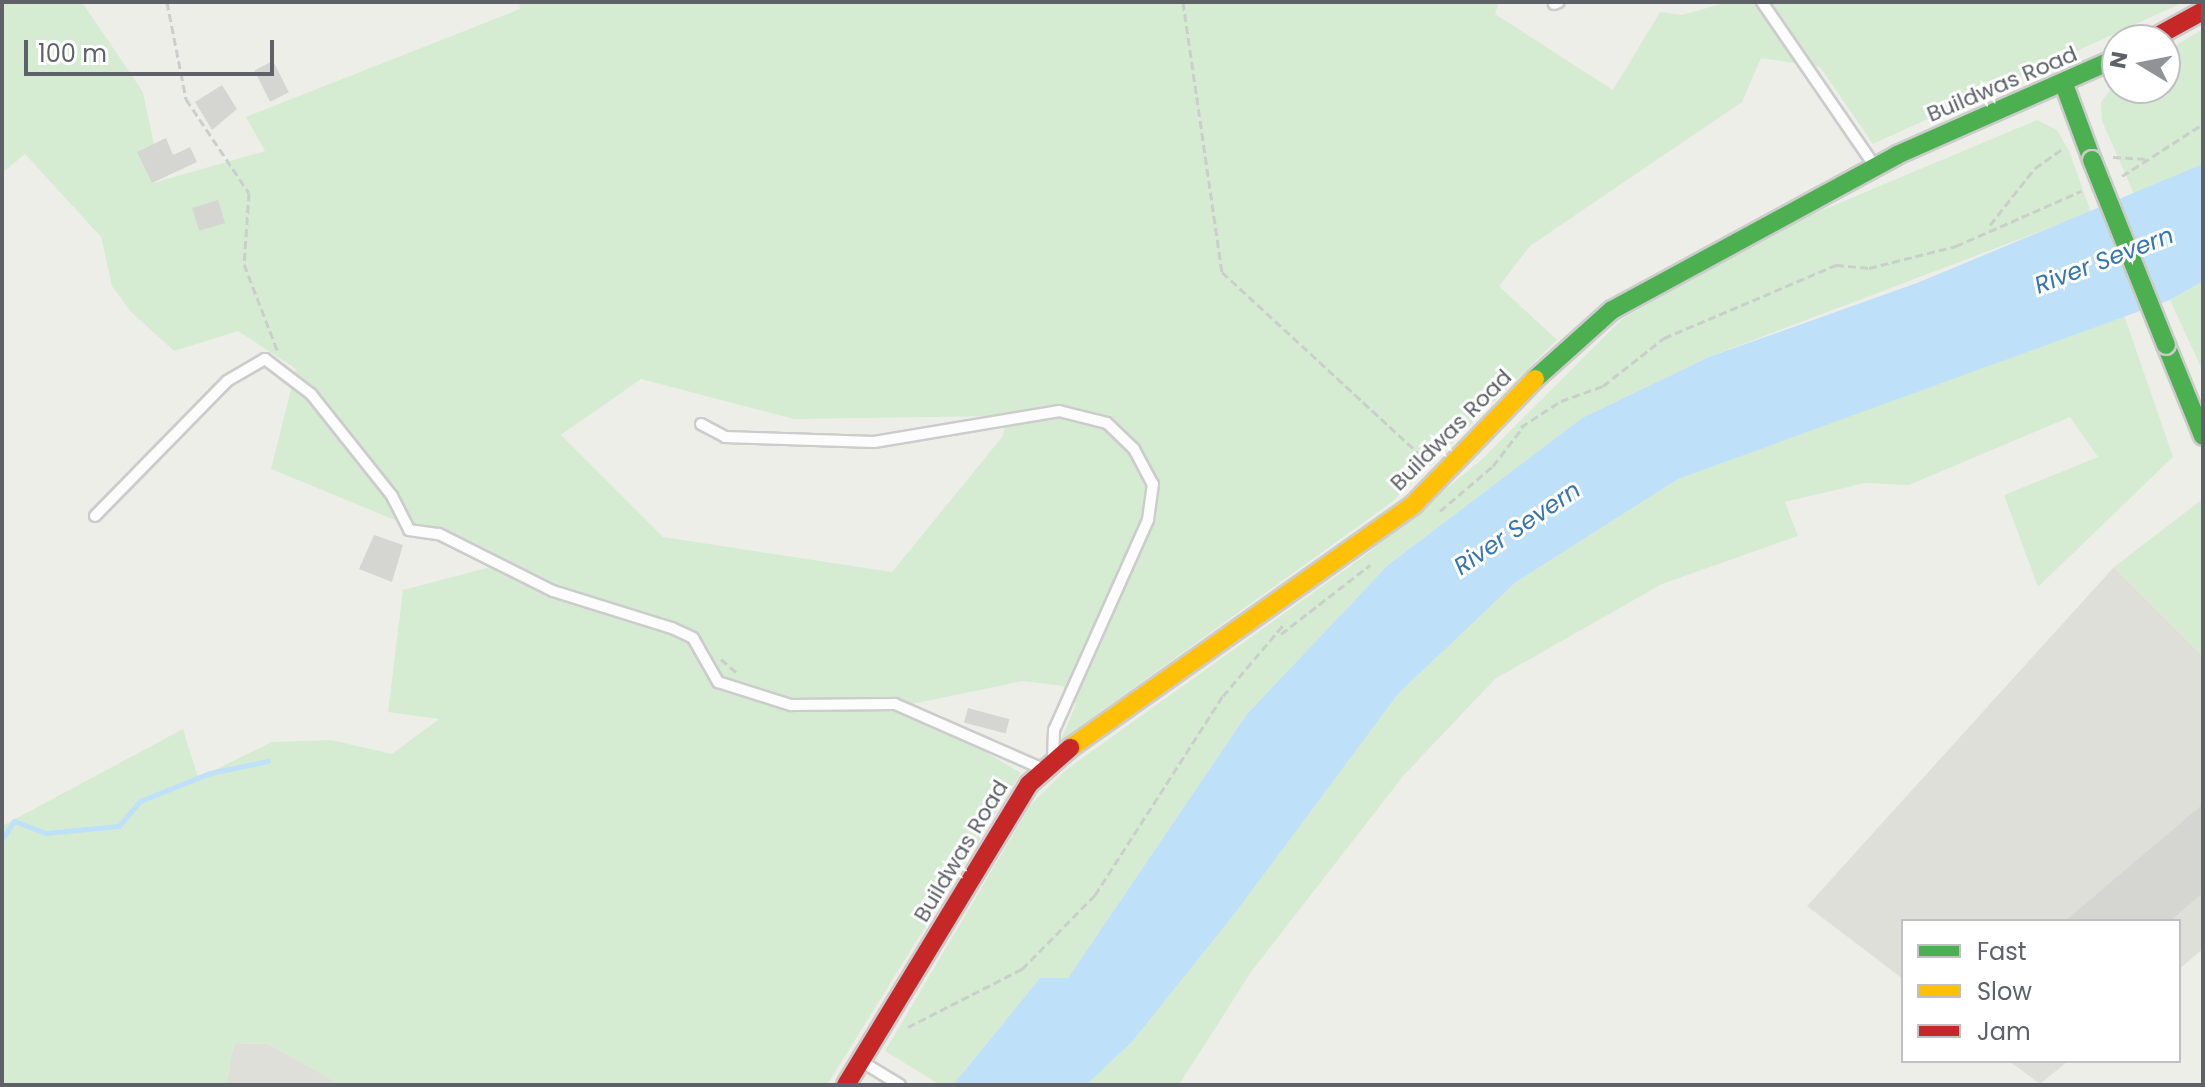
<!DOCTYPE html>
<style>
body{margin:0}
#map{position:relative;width:2205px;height:1087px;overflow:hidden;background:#eeeee9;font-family:Poppins,sans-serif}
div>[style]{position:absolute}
.industrial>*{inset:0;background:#dfdfda}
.green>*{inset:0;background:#d5ecd3}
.water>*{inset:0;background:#bee0f8}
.stream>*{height:5px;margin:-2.5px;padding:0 2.5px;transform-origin:2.5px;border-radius:2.5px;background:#bee0f8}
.building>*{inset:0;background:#d5d5d2;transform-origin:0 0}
.path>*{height:3px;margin-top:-1.5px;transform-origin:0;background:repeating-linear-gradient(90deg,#cacfcb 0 8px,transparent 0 12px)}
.roads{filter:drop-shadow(2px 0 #cbcccb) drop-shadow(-2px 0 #cbcccb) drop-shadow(0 2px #cbcccb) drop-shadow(0 -2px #cbcccb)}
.lane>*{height:10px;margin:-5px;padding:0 5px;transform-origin:5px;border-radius:5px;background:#fcfcfc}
.fast>*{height:18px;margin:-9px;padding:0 9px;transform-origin:9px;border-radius:9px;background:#4caf50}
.slow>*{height:18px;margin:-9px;padding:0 9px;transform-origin:9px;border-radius:9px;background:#ffc107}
.jam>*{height:18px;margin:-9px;padding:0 9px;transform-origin:9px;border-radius:9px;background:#c62828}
.bridges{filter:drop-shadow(2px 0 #cacbca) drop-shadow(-2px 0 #cacbca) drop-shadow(0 2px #cacbca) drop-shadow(0 -2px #cacbca)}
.fast-bridge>*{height:18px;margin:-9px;padding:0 9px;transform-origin:9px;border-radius:9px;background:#4caf50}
span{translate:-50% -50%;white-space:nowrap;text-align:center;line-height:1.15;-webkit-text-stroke:6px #fff;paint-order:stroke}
.street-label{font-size:22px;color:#5e6268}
.water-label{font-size:24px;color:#3675b3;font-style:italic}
.frame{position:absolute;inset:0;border:4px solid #5e6268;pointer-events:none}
.legend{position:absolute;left:1901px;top:919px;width:280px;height:144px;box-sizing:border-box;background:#fff;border:2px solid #bfc0c3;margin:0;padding:10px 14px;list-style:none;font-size:24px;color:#5e6268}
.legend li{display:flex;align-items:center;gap:16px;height:40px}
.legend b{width:40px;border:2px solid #bfc0c3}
.north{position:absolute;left:2101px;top:24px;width:80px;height:80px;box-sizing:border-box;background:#fff;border:2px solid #bfc0c3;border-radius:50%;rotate:280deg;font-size:22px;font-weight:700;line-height:32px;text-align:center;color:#5e6268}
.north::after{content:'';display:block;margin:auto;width:28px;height:36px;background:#909395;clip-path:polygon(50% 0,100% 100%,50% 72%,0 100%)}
.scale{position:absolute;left:24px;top:40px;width:250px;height:36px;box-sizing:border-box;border:4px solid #5e6268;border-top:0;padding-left:10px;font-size:24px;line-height:28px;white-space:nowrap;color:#5e6268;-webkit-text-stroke:6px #fff;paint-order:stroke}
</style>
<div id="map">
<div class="industrial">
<i style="clip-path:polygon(2114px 567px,2203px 656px,2203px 949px,2179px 969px,2179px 921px,1903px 921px,1903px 979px,1807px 906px)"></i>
<i style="clip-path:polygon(234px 1043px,269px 1044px,341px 1085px,226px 1085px)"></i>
<i style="clip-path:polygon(2009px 1061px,2068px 1061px,2040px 1084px)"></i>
</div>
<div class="green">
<i style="clip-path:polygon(evenodd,2px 2px,82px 2px,143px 92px,154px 144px,138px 152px,153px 183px,265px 151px,246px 117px,520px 9px,519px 2px,1499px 2px,1495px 14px,1613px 90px,1660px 12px,1682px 15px,1728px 2px,2184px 2px,1873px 144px,1820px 67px,1761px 58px,1742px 102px,1530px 246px,1499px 286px,1557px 340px,1392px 502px,1061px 740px,1076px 704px,1063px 686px,1023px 681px,893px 708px,952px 732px,1021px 773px,827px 1085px,341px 1085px,269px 1044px,234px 1043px,226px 1085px,2px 1085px,2px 826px,183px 729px,198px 778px,272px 742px,331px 740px,392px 754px,439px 719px,388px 712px,403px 590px,502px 564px,271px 469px,296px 369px,238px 331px,174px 351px,130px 311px,112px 286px,101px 237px,25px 154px,2px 173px,2px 2px,641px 379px,794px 419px,1007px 416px,1003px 436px,892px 572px,663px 537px,561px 435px,641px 379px)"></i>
<i style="clip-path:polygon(2203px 29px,2203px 164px,2134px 194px,2102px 121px,2101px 102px,2117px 82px,2117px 88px,2165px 88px,2165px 52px)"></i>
<i style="clip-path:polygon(2037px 120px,2057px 130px,2069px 151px,2091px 212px,1709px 357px,1582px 418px,1388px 565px,1247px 714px,1068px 978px,1040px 978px,953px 1085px,940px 1085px,885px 1051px,1031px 804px,1067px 769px,1364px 556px,1481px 460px,1622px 319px,1787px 225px)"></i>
<i style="clip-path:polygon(2203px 281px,2203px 372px,2170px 300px)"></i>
<i style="clip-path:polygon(2124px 315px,2173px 457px,2038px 587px,2004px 495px,2098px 457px,2070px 417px,1909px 485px,1865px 483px,1785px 502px,1798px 536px,1662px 584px,1495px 679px,1404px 775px,1251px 972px,1179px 1085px,1086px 1085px,1132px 1042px,1236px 912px,1398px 694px,1516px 582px,1678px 479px)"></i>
<i style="clip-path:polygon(2200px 501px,2203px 505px,2203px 656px,2114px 567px)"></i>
</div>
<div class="water">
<i style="clip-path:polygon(2203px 164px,2203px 281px,2170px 300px,1678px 479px,1516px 582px,1398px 694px,1236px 912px,1132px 1042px,1086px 1085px,953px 1085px,1040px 978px,1068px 978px,1247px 714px,1388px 565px,1582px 418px,1709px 357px,1917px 283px)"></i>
</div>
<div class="stream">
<i style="left:2px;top:839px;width:22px;rotate:-56deg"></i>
<i style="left:14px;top:821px;width:34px;rotate:21deg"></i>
<i style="left:46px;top:833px;width:73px;rotate:-5.5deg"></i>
<i style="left:119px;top:826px;width:33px;rotate:-50deg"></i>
<i style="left:140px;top:801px;width:75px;rotate:-21.8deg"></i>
<i style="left:210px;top:773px;width:59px;rotate:-11.7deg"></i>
</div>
<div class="building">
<i style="left:273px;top:61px;width:35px;height:21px;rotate:63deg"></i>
<i style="clip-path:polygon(222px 85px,237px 109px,212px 130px,195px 102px)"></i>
<i style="clip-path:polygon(166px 138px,173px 155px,190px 147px,197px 162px,152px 183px,137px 152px)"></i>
<i style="left:218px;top:200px;width:24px;height:27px;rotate:73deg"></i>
<i style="clip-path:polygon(374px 535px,403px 545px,392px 582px,359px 569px)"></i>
<i style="left:968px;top:708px;width:43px;height:15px;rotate:15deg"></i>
<i style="clip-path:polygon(2203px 804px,2203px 893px,2170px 921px,2065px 921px)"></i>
</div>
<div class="path">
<i style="left:167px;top:2px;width:99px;rotate:78.9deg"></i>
<i style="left:186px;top:99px;width:113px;rotate:56.2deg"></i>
<i style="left:249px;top:193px;width:71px;rotate:94deg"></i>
<i style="left:244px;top:264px;width:94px;rotate:68.9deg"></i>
<i style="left:1183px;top:2px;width:273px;rotate:81.8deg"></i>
<i style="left:1222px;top:272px;width:279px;rotate:42.7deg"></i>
<i style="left:2113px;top:157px;width:36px;rotate:3deg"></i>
<i style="left:2122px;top:176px;width:96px;rotate:-32.7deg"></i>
<i style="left:1990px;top:225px;width:73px;rotate:-51.7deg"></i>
<i style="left:2035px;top:168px;width:35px;rotate:-35deg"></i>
<i style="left:1521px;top:427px;width:48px;rotate:-33deg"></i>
<i style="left:1561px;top:401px;width:45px;rotate:-19.7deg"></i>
<i style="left:1603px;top:386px;width:78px;rotate:-38.2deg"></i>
<i style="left:1664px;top:338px;width:187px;rotate:-23deg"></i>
<i style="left:1836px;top:265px;width:33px;rotate:5deg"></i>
<i style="left:1869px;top:268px;width:90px;rotate:-14.2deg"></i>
<i style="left:1956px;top:246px;width:137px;rotate:-23.7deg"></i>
<i style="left:1440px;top:511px;width:70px;rotate:-40.3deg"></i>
<i style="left:1493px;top:466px;width:49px;rotate:-52.4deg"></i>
<i style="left:1281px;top:634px;width:113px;rotate:-37.8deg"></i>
<i style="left:721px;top:659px;width:20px;rotate:41deg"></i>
<i style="left:908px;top:1027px;width:128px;rotate:-27deg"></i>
<i style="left:1022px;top:969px;width:104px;rotate:-45.4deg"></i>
<i style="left:1095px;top:895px;width:237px;rotate:-57.3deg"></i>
<i style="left:1223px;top:696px;width:96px;rotate:-49.7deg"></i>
</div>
<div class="roads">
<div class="lane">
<i style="left:1762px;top:2px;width:198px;rotate:55.5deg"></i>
<i style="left:1554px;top:4px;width:5px;rotate:-22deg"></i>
<i style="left:701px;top:424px;width:27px;rotate:28deg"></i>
<i style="left:725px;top:437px;width:149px;rotate:1.9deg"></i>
<i style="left:874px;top:442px;width:188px;rotate:-9.5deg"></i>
<i style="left:1059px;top:411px;width:49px;rotate:14deg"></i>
<i style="left:1107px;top:423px;width:37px;rotate:44deg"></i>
<i style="left:1134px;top:449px;width:40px;rotate:62deg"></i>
<i style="left:1153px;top:484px;width:36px;rotate:98deg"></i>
<i style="left:1148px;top:520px;width:230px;rotate:114.1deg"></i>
<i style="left:1054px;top:730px;width:25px;rotate:92deg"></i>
<i style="left:95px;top:516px;width:189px;rotate:-45.6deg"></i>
<i style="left:227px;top:381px;width:44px;rotate:-30.1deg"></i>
<i style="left:265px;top:359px;width:58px;rotate:37.3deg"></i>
<i style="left:311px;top:394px;width:130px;rotate:51.5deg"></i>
<i style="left:392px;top:496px;width:38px;rotate:63deg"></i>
<i style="left:409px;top:530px;width:30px;rotate:8deg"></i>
<i style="left:439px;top:534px;width:127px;rotate:26.6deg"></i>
<i style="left:553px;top:591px;width:125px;rotate:17.3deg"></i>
<i style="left:672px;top:628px;width:23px;rotate:25deg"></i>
<i style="left:693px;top:638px;width:51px;rotate:60.4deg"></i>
<i style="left:718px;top:682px;width:77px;rotate:17.5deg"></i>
<i style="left:791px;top:705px;width:104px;rotate:-0.6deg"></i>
<i style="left:895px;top:704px;width:159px;rotate:23.7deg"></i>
<i style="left:864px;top:1063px;width:42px;rotate:31.4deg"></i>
</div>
<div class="fast">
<i style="left:2065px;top:87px;width:78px;rotate:69.7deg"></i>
<i style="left:2166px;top:345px;width:98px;rotate:67.9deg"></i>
<i style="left:1535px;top:379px;width:103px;rotate:-41.9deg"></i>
<i style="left:1612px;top:310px;width:324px;rotate:-28.5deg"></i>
<i style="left:1897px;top:155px;width:240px;rotate:-23.8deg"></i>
</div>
<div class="slow">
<i style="left:1070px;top:748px;width:422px;rotate:-35.3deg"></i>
<i style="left:1414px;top:504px;width:174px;rotate:-45.9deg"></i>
</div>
<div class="jam">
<i style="left:2150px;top:40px;width:60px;rotate:-28.7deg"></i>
<i style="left:846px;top:1085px;width:352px;rotate:-58.7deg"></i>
<i style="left:1029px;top:784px;width:55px;rotate:-41.3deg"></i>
</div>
</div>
<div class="bridges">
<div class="fast-bridge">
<i style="left:2092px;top:160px;width:199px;rotate:68.2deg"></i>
</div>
</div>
<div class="street-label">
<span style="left:2002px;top:84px;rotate:-23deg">Buildwas Road</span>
<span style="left:1451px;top:430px;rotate:-45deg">Buildwas Road</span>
<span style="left:961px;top:851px;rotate:-59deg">Buildwas Road</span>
</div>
<div class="water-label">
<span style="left:2104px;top:260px;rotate:-21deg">River Severn</span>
<span style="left:1517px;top:528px;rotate:-34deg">River Severn</span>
</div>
<div class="frame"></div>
<ul class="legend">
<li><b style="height:10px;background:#4caf50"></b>Fast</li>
<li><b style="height:10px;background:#ffc107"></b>Slow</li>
<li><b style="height:10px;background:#c62828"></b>Jam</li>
</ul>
<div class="north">N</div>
<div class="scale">100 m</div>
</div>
